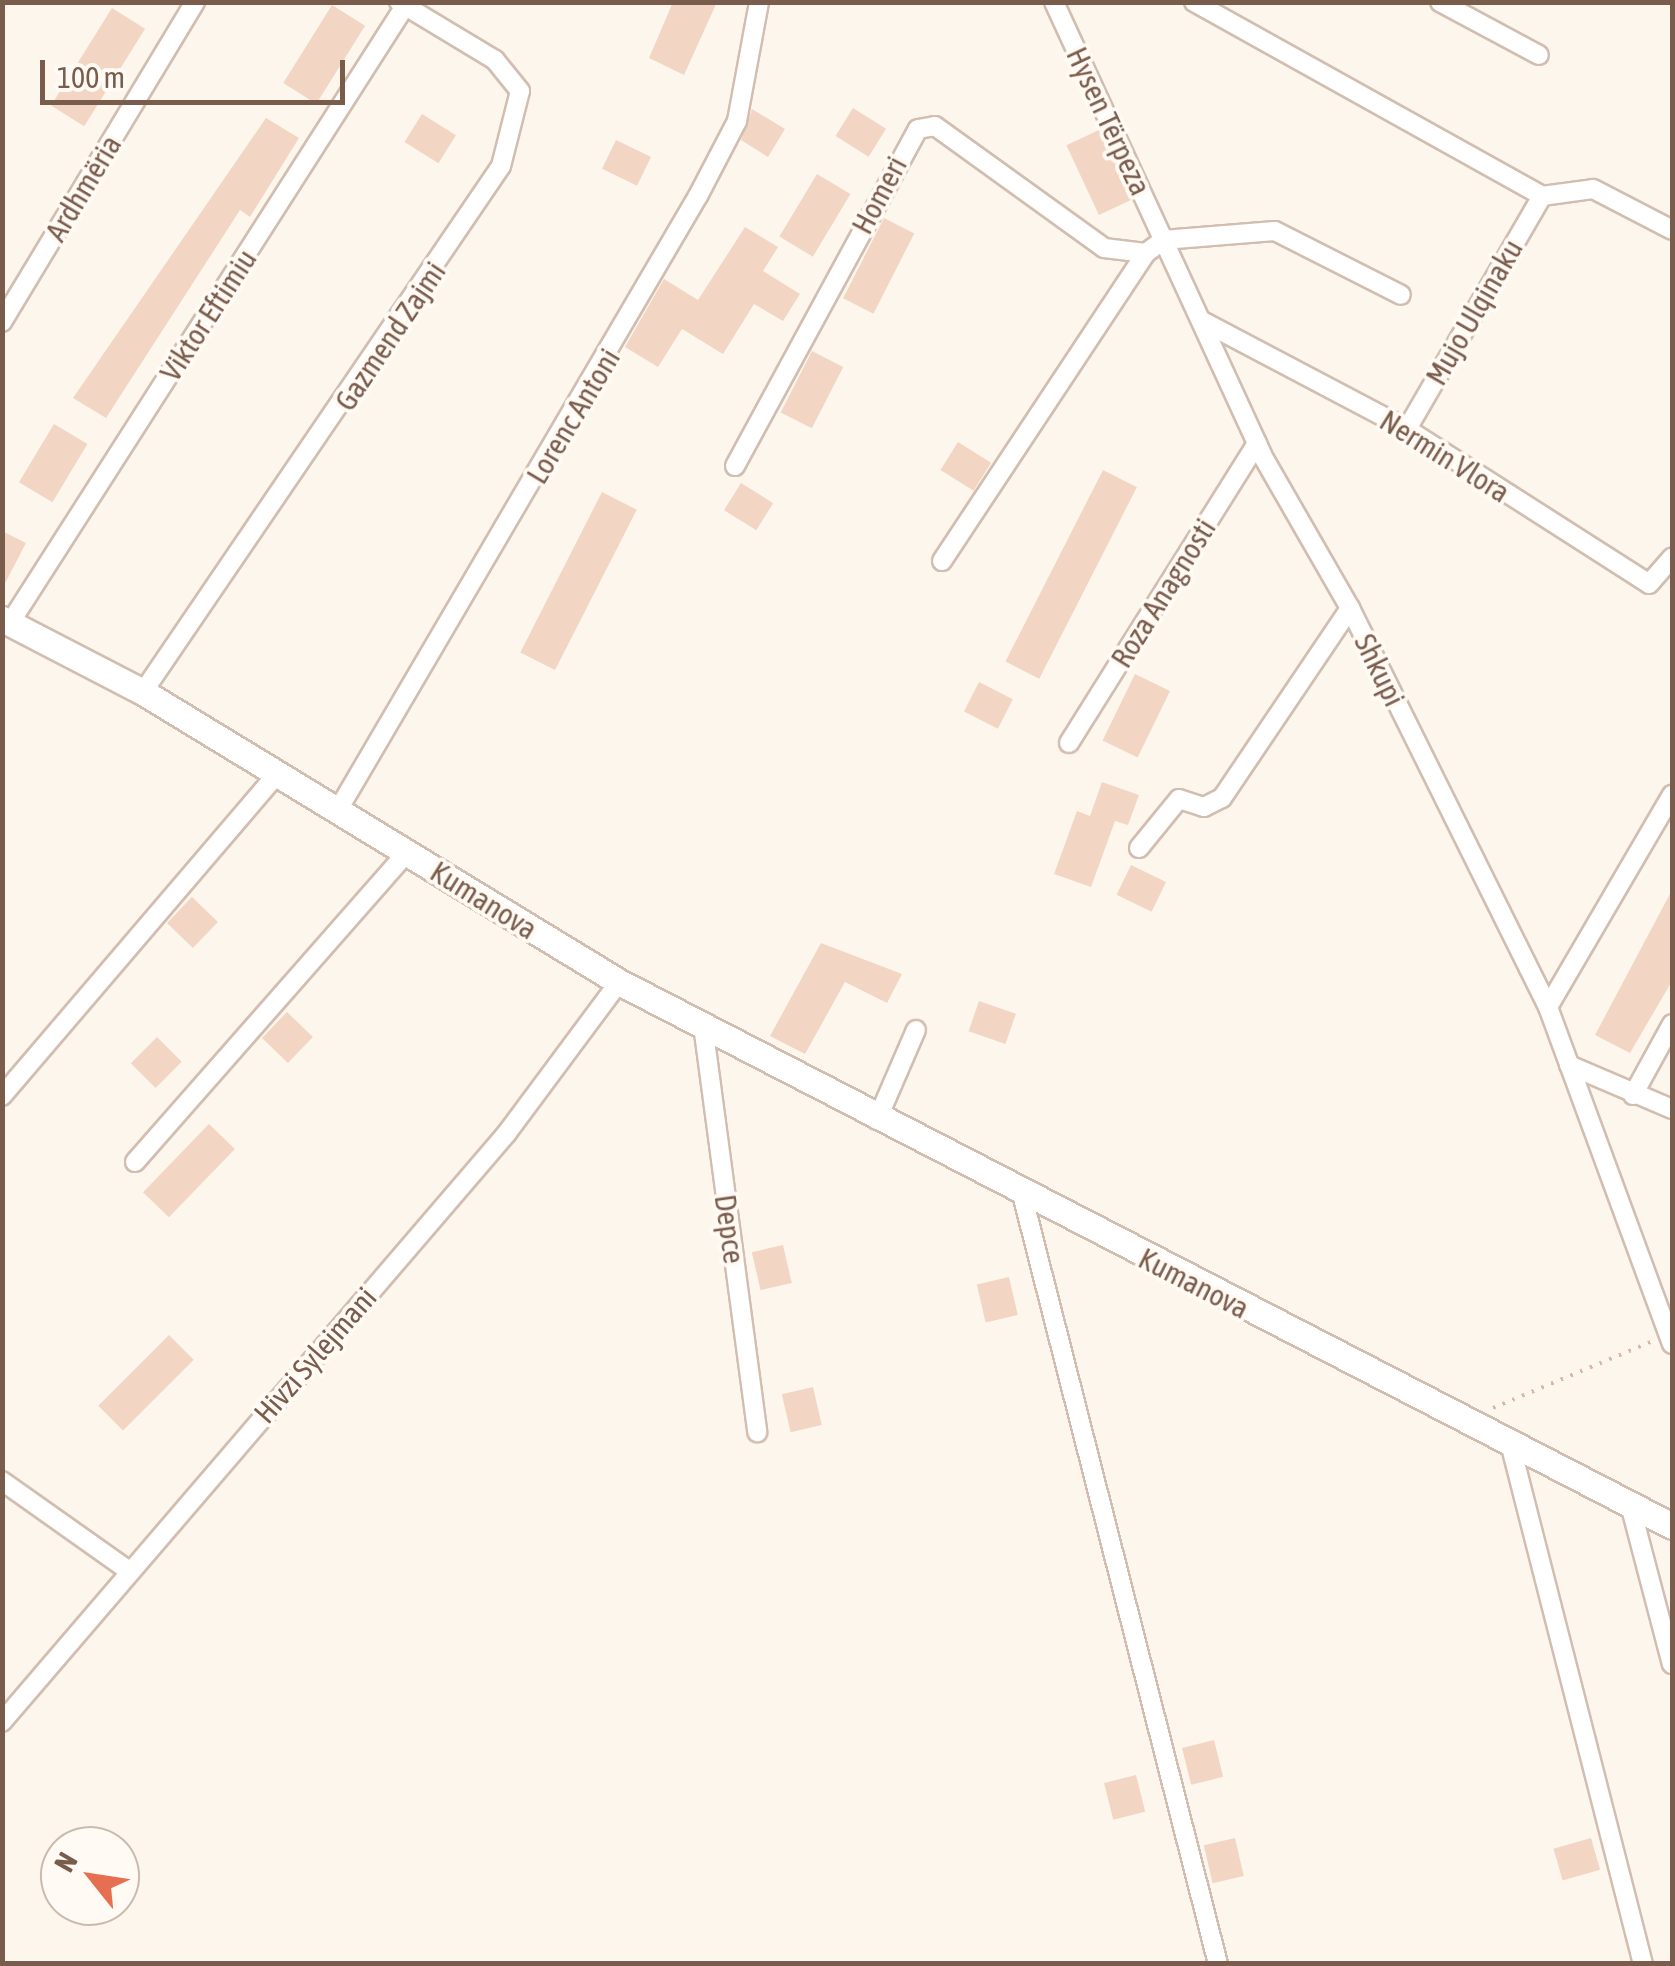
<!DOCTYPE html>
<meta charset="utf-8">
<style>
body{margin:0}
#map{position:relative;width:1675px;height:1966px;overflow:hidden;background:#fdf6ec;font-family:"Asap Condensed",sans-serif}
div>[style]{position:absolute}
.building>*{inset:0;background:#f3d5c3;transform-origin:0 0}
.path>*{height:4px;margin-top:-2px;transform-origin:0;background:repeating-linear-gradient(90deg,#d9b8a5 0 2.5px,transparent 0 10.5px)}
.roads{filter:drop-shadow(2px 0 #d1beb0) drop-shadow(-2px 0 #d1beb0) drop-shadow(0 2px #d1beb0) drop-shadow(0 -2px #d1beb0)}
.street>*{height:18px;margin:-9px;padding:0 9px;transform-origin:9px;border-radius:9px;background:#fff}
.secondary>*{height:25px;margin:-12.5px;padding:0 12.5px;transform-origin:12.5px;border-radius:12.5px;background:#fff}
span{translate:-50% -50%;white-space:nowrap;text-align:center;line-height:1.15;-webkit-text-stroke:8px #fffaf3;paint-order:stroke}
.street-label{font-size:30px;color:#7a5c4d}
.frame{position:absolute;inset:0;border:5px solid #7a5c4d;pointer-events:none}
.north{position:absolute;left:40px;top:1826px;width:100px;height:100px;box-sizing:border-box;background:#fffaf3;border:2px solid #cabbb1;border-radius:50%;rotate:300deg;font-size:28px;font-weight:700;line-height:40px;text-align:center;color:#7a5c4d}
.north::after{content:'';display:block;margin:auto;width:35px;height:45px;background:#e76f51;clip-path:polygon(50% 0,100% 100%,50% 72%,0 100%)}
.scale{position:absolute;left:40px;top:60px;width:305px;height:45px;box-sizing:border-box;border:5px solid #7a5c4d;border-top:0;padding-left:12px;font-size:30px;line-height:35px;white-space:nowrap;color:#7a5c4d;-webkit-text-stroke:8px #fffaf3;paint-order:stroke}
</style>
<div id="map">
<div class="building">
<i style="clip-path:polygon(673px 2px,717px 2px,684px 75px,649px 58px)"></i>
<i style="left:332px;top:5px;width:39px;height:92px;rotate:32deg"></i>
<i style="left:112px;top:8px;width:39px;height:115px;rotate:32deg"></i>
<i style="left:853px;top:108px;width:39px;height:33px;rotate:32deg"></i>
<i style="clip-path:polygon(752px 109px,785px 129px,768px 157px,741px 140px)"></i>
<i style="left:422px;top:114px;width:40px;height:33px;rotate:32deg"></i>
<i style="clip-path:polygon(266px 118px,299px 138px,250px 217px,240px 210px,106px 418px,73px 398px)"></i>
<i style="left:1099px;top:130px;width:77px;height:36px;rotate:65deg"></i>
<i style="left:616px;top:140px;width:39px;height:32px;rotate:26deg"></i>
<i style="left:817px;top:174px;width:39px;height:73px;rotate:31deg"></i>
<i style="left:884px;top:218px;width:34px;height:90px;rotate:27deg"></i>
<i style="clip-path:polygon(745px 227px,778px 247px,763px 271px,800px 294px,783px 321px,754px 304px,723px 354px,682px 329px,658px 367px,625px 347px,664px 279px,698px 300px)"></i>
<i style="left:812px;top:351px;width:35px;height:69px;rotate:27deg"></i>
<i style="left:54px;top:424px;width:39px;height:68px;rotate:31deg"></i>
<i style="left:958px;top:442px;width:39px;height:33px;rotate:32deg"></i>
<i style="left:1103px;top:470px;width:38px;height:215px;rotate:27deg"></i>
<i style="left:741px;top:483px;width:38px;height:32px;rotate:32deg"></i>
<i style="left:602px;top:492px;width:39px;height:180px;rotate:27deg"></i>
<i style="clip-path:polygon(2px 531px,26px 543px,2px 589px)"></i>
<i style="left:1135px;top:674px;width:39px;height:74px;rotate:26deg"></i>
<i style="left:979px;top:682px;width:38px;height:33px;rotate:27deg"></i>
<i style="clip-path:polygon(1102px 782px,1139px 795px,1128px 825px,1115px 821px,1091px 887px,1054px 874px,1077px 811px,1090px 816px)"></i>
<i style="left:1131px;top:865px;width:39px;height:33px;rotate:26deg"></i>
<i style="clip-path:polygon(1672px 890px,1672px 981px,1630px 1053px,1595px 1035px)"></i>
<i style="left:192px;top:897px;width:36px;height:36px;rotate:44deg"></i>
<i style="clip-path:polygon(821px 943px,902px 974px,887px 1003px,845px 982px,805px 1054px,770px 1036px)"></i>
<i style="left:979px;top:1001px;width:39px;height:32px;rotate:19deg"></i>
<i style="left:287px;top:1012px;width:36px;height:36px;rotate:44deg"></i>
<i style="left:157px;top:1037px;width:35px;height:37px;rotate:45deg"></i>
<i style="left:209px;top:1124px;width:36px;height:95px;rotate:44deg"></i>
<i style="left:783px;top:1245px;width:39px;height:32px;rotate:77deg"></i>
<i style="left:1009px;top:1277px;width:39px;height:33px;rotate:77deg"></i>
<i style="left:169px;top:1335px;width:35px;height:100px;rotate:45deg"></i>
<i style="left:813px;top:1387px;width:39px;height:32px;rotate:77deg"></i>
<i style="left:1214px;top:1740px;width:38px;height:33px;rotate:76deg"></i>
<i style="left:1136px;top:1775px;width:38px;height:33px;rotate:76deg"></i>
<i style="left:1235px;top:1838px;width:39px;height:32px;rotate:77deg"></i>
<i style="left:1591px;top:1838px;width:33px;height:39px;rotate:74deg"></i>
</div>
<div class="path">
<i style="left:1493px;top:1408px;width:171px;rotate:-22.7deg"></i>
</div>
<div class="roads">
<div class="street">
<i style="left:1054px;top:2px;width:498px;rotate:65.3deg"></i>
<i style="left:1262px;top:455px;width:177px;rotate:60.1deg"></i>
<i style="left:1350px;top:608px;width:445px;rotate:63.6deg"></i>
<i style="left:1548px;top:1007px;width:359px;rotate:69.8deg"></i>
<i style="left:1194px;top:2px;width:398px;rotate:29.1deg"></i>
<i style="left:1542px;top:196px;width:51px;rotate:-7.8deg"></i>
<i style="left:1593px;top:189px;width:89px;rotate:27.4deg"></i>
<i style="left:1440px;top:2px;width:112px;rotate:28.2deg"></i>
<i style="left:1163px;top:240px;width:112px;rotate:-4.6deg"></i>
<i style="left:1275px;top:231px;width:141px;rotate:26.9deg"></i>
<i style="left:2px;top:322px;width:374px;rotate:-58.9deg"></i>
<i style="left:1204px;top:322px;width:229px;rotate:27.8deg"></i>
<i style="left:1407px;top:429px;width:287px;rotate:32.6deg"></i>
<i style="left:1649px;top:584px;width:35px;rotate:-49deg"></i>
<i style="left:1407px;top:429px;width:269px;rotate:-59.9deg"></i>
<i style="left:735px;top:466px;width:383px;rotate:-61.5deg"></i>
<i style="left:918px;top:129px;width:17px;rotate:-10deg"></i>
<i style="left:935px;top:126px;width:208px;rotate:35.8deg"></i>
<i style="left:1104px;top:248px;width:42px;rotate:6.8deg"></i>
<i style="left:1146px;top:253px;width:21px;rotate:-37deg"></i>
<i style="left:942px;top:561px;width:369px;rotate:-56.5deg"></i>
<i style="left:10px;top:623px;width:733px;rotate:-57.37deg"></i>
<i style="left:143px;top:692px;width:636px;rotate:-55.76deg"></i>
<i style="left:501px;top:166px;width:77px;rotate:-75.8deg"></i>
<i style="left:520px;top:91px;width:40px;rotate:-129deg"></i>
<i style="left:495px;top:60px;width:112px;rotate:-148.9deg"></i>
<i style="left:1069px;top:743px;width:354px;rotate:-57.9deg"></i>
<i style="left:338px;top:810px;width:712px;rotate:-59.62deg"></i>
<i style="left:698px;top:196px;width:85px;rotate:-62.5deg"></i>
<i style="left:737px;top:121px;width:121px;rotate:-79.5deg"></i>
<i style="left:1139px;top:848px;width:63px;rotate:-50.8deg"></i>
<i style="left:1179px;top:799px;width:26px;rotate:18deg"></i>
<i style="left:1204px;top:807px;width:20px;rotate:-27deg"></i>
<i style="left:1222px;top:798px;width:229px;rotate:-56deg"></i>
<i style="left:1548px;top:1007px;width:246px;rotate:-59.7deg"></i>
<i style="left:703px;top:1025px;width:411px;rotate:82.4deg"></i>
<i style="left:1569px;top:1065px;width:112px;rotate:23.1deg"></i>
<i style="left:1633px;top:1095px;width:81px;rotate:-61.2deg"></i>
<i style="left:2px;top:1096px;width:425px;rotate:-49.5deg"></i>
<i style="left:877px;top:1120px;width:98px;rotate:-66.6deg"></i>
<i style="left:135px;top:1162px;width:412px;rotate:-48.7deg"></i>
<i style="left:1022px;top:1194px;width:795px;rotate:75.72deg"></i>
<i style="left:1511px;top:1447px;width:534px;rotate:75.68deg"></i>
<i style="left:2px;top:1481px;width:156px;rotate:35.3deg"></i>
<i style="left:1632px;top:1512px;width:157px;rotate:75.3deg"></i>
<i style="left:2px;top:1722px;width:776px;rotate:-49.39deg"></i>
<i style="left:507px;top:1133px;width:188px;rotate:-53.4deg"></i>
</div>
<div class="secondary">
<i style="left:2px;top:619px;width:159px;rotate:27.4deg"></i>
<i style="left:143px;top:692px;width:557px;rotate:31.35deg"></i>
<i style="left:619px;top:982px;width:1185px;rotate:27.32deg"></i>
</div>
</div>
<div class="street-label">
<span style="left:1109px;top:121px;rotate:65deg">Hysen Tërpeza</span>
<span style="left:83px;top:188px;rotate:-59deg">Ardhmëria</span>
<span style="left:879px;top:195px;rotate:-62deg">Homeri</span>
<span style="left:1474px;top:312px;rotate:-60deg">Mujo Ulqinaku</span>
<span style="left:208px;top:315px;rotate:-57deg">Viktor Eftimiu</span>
<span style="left:390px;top:336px;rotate:-56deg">Gazmend Zajmi</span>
<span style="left:573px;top:416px;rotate:-59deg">Lorenc Antoni</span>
<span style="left:1445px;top:456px;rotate:32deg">Nermin Vlora</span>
<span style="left:1163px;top:593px;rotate:-58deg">Roza Anagnosti</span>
<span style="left:1380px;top:670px;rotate:64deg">Shkupi</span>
<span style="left:484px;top:900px;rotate:32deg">Kumanova</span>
<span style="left:730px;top:1229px;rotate:82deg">Depce</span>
<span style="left:1194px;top:1283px;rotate:27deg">Kumanova</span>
<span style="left:315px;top:1355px;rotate:-49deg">Hivzi Sylejmani</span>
</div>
<div class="frame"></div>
<div class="north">N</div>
<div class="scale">100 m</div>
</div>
